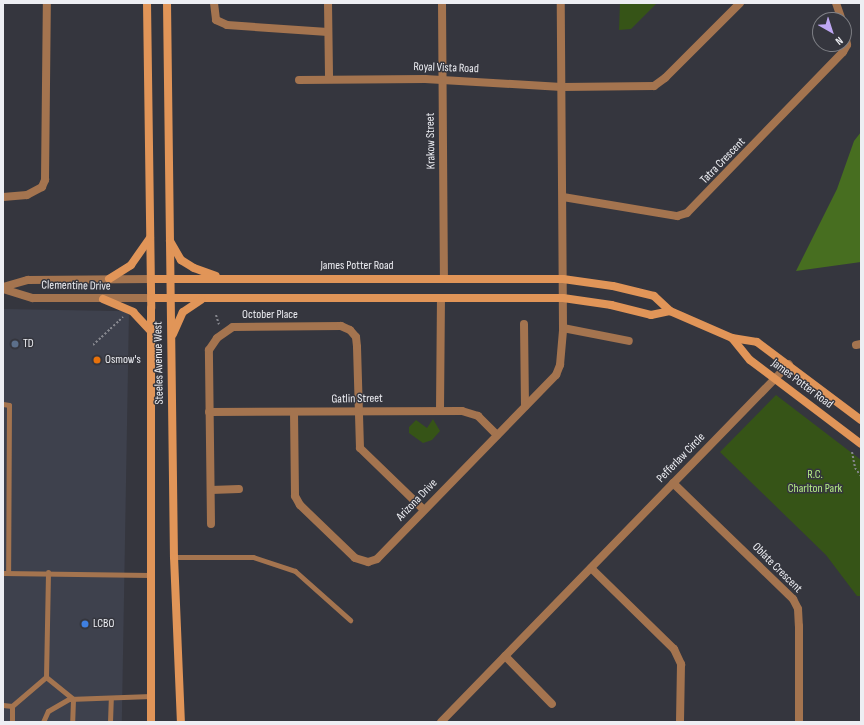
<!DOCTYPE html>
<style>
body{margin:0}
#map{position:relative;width:864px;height:725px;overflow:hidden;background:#35363e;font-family:"Sofia Sans Condensed",sans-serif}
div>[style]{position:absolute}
.built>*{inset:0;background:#3e414d;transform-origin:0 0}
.green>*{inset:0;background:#365417}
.forest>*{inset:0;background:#476e20}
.path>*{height:2px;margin-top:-1px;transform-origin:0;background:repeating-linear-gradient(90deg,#85868d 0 2px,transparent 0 4px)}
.service>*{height:5px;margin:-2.5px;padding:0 2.5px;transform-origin:2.5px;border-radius:2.5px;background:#a4744f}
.minor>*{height:8px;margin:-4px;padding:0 4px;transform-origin:4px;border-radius:4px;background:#a4744f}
.tertiary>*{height:8px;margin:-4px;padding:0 4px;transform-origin:4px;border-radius:4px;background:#a4744f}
.secondary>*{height:8px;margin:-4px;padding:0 4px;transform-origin:4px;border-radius:4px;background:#e19558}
.dots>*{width:11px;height:11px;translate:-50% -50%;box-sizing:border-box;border:2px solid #35363e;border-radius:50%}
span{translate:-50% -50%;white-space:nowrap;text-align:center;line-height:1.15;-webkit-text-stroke:3px #35363e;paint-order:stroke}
.street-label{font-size:12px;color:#edeef3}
.poi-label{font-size:12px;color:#edeef3}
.left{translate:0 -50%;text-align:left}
.park-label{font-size:12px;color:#b5ed86}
.frame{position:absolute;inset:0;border:4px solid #edeef3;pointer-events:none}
.north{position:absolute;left:812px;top:12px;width:40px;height:40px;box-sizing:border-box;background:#35363e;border:1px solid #7f8086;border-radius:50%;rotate:141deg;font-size:11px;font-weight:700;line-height:16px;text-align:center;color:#edeef3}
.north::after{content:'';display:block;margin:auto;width:14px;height:18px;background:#bfa8f4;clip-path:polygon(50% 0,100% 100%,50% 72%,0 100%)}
</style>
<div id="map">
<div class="built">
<i style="left:3px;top:309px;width:126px;height:413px;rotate:1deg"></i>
</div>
<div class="green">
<i style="clip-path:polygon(620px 3px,657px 3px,631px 29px,619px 30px)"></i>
<i style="clip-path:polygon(776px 395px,861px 460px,861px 596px,857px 596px,826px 555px,720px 452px)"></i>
<i style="clip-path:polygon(433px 419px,440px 431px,432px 440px,423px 443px,409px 433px,409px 427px,416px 420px,427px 428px)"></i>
</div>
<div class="forest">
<i style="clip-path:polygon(861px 132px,861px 262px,796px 271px,837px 189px,854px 141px)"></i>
</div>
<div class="path">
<i style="left:216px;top:315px;width:10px;rotate:73deg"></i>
<i style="left:93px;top:345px;width:41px;rotate:-43deg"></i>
<i style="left:852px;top:452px;width:16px;rotate:79deg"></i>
<i style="left:855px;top:468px;width:10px;rotate:53deg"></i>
</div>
<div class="service">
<i style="left:3px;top:404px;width:6px;rotate:9deg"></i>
<i style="left:9px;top:405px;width:167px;rotate:90.3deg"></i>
<i style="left:174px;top:557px;width:79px"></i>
<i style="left:253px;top:557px;width:44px;rotate:18.4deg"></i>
<i style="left:295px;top:571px;width:74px;rotate:41.7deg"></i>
<i style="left:3px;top:573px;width:147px;rotate:0.8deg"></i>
<i style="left:46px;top:677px;width:35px;rotate:39deg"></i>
<i style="left:73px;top:699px;width:23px;rotate:92deg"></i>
<i style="left:3px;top:705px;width:9px;rotate:6deg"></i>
<i style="left:12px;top:706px;width:45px;rotate:-40.5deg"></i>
<i style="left:46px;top:677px;width:105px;rotate:-88.9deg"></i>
<i style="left:12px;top:722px;width:16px;rotate:-90deg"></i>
<i style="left:43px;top:722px;width:12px;rotate:-66deg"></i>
<i style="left:48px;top:711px;width:24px;rotate:-30deg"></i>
<i style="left:69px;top:699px;width:82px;rotate:-2.1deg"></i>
<i style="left:110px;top:722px;width:24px;rotate:-88deg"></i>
</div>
<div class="minor">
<i style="left:214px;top:3px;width:17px;rotate:83deg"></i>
<i style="left:216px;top:20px;width:12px;rotate:24deg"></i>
<i style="left:227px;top:25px;width:101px;rotate:4deg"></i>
<i style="left:328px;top:3px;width:76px;rotate:89.2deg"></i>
<i style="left:442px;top:3px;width:276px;rotate:89.6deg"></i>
<i style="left:836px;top:3px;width:18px;rotate:71deg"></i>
<i style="left:299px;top:80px;width:126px;rotate:-0.5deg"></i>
<i style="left:425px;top:79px;width:137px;rotate:3.3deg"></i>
<i style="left:562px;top:87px;width:92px;rotate:-0.6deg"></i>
<i style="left:654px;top:86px;width:14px;rotate:-36deg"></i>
<i style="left:665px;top:78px;width:106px;rotate:-45deg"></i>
<i style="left:3px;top:197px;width:24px;rotate:-5deg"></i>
<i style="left:27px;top:195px;width:17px;rotate:-28deg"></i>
<i style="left:42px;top:187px;width:8px;rotate:-67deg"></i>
<i style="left:45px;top:180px;width:177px;rotate:-89.4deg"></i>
<i style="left:563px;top:197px;width:116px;rotate:9.5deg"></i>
<i style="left:677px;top:216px;width:10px;rotate:-17deg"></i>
<i style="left:687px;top:213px;width:224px;rotate:-45.9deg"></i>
<i style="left:843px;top:52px;width:8px;rotate:-60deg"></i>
<i style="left:847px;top:45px;width:18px;rotate:-99deg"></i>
<i style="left:524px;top:324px;width:82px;rotate:89.3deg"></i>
<i style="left:563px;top:328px;width:67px;rotate:11.1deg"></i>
<i style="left:856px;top:345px;width:5px;rotate:-11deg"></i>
<i style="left:440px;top:410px;width:112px;rotate:-89.5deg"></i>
<i style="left:209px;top:412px;width:253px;rotate:-0.2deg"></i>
<i style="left:462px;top:411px;width:17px;rotate:17deg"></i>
<i style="left:478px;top:416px;width:27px;rotate:45deg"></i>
<i style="left:294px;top:412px;width:84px;rotate:89.3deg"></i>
<i style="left:295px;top:496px;width:10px;rotate:61deg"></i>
<i style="left:300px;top:505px;width:76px;rotate:43.9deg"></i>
<i style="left:355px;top:558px;width:14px;rotate:17deg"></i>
<i style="left:368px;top:562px;width:9px;rotate:-18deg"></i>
<i style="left:377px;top:559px;width:257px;rotate:-45.8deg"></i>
<i style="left:556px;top:375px;width:11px;rotate:-68deg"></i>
<i style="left:560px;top:365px;width:37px;rotate:-85deg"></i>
<i style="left:563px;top:328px;width:325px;rotate:-90.4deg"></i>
<i style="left:673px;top:483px;width:167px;rotate:44deg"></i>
<i style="left:793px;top:599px;width:11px;rotate:63deg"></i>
<i style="left:798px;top:609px;width:17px;rotate:87deg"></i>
<i style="left:799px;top:626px;width:96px;rotate:90deg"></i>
<i style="left:211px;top:490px;width:28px;rotate:-2deg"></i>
<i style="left:211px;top:524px;width:174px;rotate:-90.7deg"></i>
<i style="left:209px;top:350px;width:14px;rotate:-56deg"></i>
<i style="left:217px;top:338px;width:19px;rotate:-35deg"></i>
<i style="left:233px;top:327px;width:108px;rotate:-0.5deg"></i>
<i style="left:341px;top:326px;width:10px;rotate:24deg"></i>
<i style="left:350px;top:330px;width:9px;rotate:49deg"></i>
<i style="left:356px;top:337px;width:10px;rotate:84deg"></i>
<i style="left:357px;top:347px;width:101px;rotate:88.3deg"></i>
<i style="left:360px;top:448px;width:89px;rotate:44.1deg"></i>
<i style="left:591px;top:568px;width:116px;rotate:44.3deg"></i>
<i style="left:674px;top:649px;width:17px;rotate:65deg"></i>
<i style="left:681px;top:664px;width:58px;rotate:91deg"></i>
<i style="left:505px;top:656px;width:67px;rotate:45.6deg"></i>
<i style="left:441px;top:722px;width:499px;rotate:-45.8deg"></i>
</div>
<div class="tertiary">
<i style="left:3px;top:287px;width:26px;rotate:-16deg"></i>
<i style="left:28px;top:280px;width:123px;rotate:-0.5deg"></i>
<i style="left:3px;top:289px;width:31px;rotate:17deg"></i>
<i style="left:33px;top:298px;width:118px"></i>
</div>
<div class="secondary">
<i style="left:147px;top:3px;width:305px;rotate:89.2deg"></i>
<i style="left:151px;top:308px;width:414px;rotate:90deg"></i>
<i style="left:167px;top:3px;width:554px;rotate:89.28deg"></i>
<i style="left:174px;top:557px;width:165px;rotate:87.6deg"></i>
<i style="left:170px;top:241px;width:22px;rotate:60deg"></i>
<i style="left:181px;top:260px;width:15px;rotate:32deg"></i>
<i style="left:194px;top:268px;width:23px;rotate:20deg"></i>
<i style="left:109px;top:279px;width:26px;rotate:-32deg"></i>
<i style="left:131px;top:265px;width:33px;rotate:-55deg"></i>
<i style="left:151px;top:279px;width:412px"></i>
<i style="left:563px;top:279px;width:50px;rotate:8deg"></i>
<i style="left:613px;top:286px;width:42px;rotate:13.7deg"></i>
<i style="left:654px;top:296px;width:22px;rotate:43deg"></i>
<i style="left:670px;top:311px;width:68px;rotate:23.5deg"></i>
<i style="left:732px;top:338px;width:25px;rotate:9deg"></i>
<i style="left:757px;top:342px;width:130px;rotate:36.9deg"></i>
<i style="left:151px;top:298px;width:412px"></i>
<i style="left:563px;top:298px;width:49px;rotate:8.3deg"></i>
<i style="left:611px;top:305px;width:41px;rotate:14deg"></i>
<i style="left:651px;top:315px;width:19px;rotate:-12deg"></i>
<i style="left:103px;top:299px;width:33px;rotate:23deg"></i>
<i style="left:133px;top:312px;width:26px;rotate:47deg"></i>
<i style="left:173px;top:334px;width:24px;rotate:-66deg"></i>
<i style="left:183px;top:312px;width:22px;rotate:-34deg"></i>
<i style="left:732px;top:338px;width:28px;rotate:51deg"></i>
<i style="left:750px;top:360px;width:139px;rotate:37.1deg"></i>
</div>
<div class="dots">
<i style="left:15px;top:344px;background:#5c6f8a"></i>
<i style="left:97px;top:360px;background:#e8710a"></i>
<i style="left:85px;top:624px;background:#3f7fe0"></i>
</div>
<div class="street-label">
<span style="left:446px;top:68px;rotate:2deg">Royal Vista Road</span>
<span style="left:431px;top:141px;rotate:-91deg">Krakow Street</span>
<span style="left:723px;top:161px;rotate:-46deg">Tatra Crescent</span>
<span style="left:357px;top:266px">James Potter Road</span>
<span style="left:76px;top:286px;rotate:1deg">Clementine Drive</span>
<span style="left:270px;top:315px">October Place</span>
<span style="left:159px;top:363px;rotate:-91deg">Steeles Avenue West</span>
<span style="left:802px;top:384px;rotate:37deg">James Potter Road</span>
<span style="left:357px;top:399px;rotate:-1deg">Gatlin Street</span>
<span style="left:681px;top:458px;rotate:-46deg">Pefferlaw Circle</span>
<span style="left:417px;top:500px;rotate:-46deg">Arizona Drive</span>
<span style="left:777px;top:568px;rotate:45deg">Oblate Crescent</span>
</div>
<div class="poi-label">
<span class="left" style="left:23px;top:344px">TD</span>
<span class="left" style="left:105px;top:360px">Osmow's</span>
<span class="left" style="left:93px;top:624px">LCBO</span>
</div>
<div class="park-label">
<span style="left:815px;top:482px">R.C.<br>Charlton Park</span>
</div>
<div class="frame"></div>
<div class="north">N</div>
</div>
